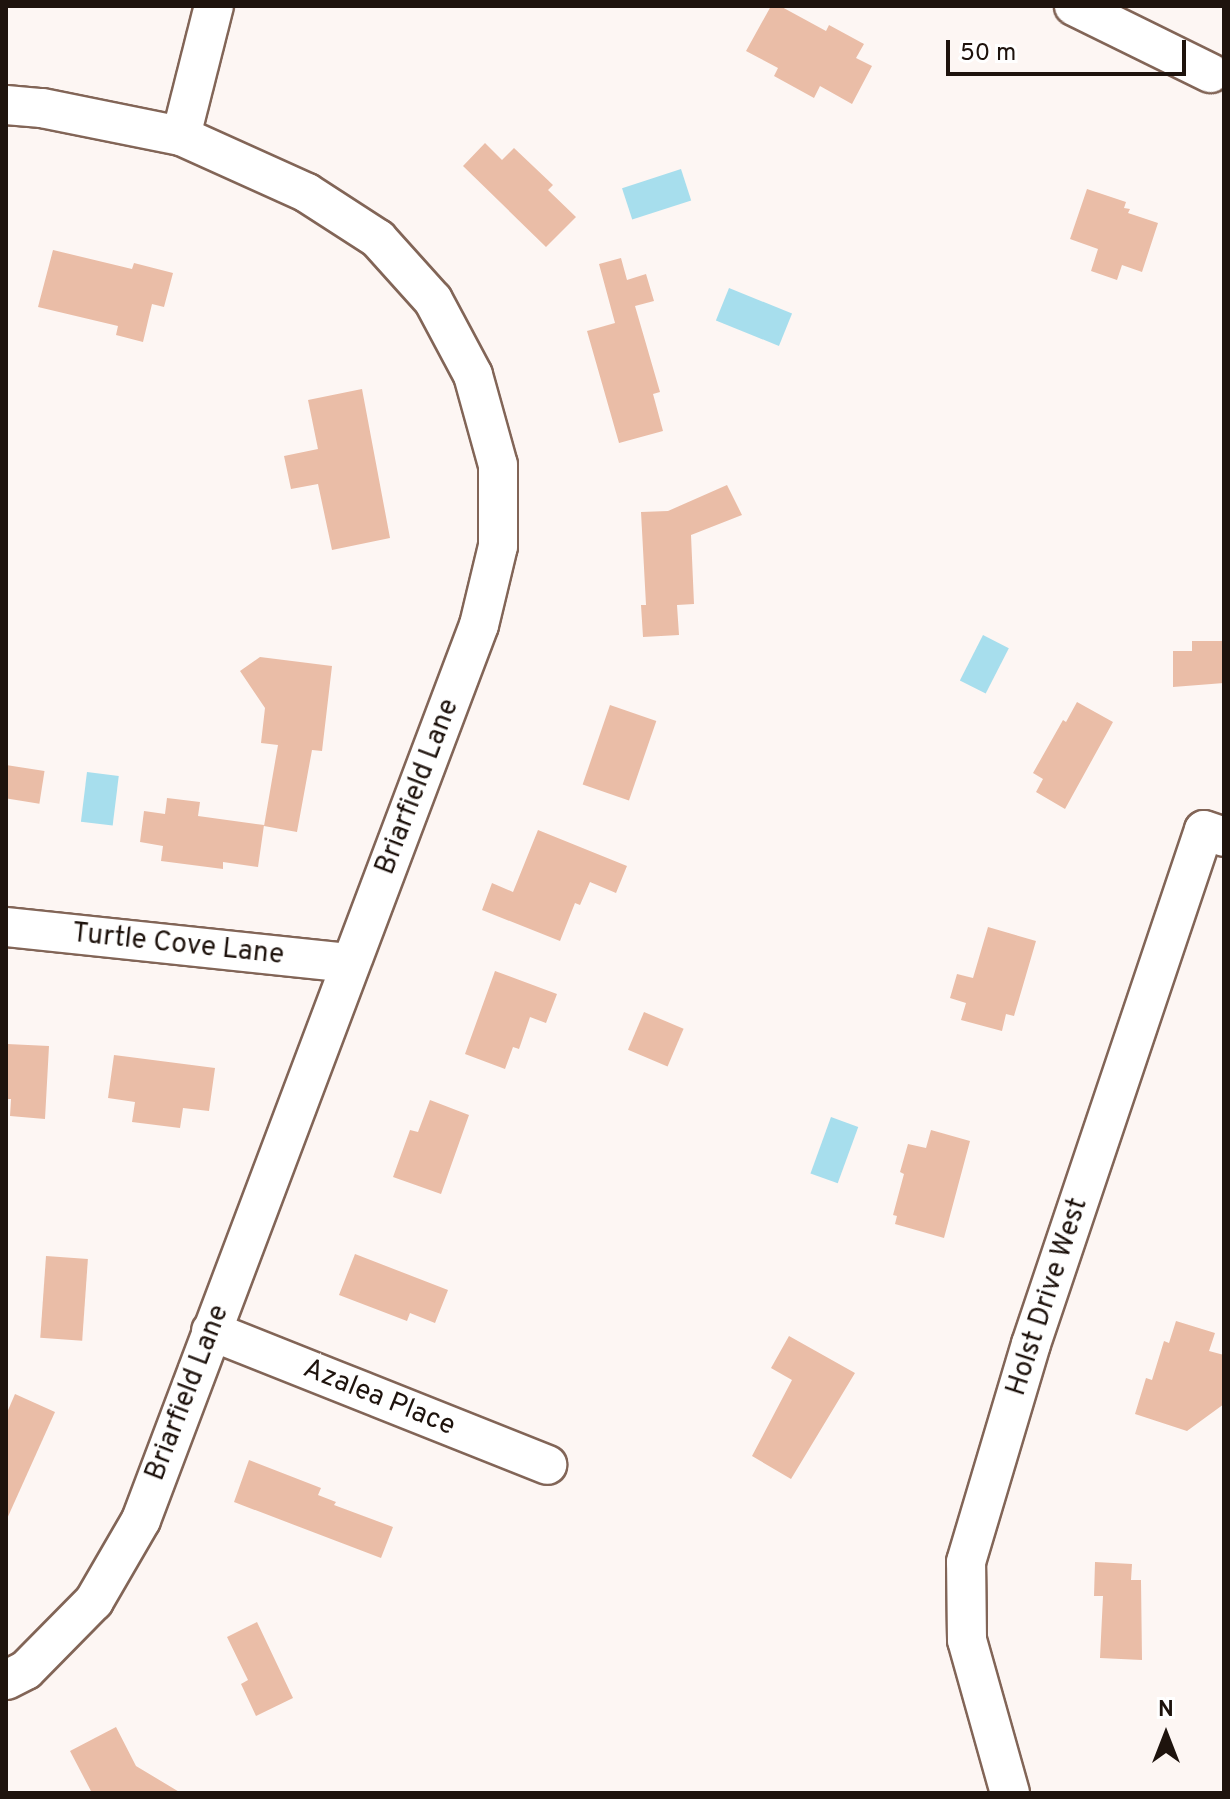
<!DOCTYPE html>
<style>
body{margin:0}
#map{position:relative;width:1230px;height:1799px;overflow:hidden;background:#fdf6f3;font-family:Overpass,sans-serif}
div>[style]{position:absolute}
.water>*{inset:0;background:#a7deed;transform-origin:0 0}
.building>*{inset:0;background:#eabda7;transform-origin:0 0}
.roads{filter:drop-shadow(2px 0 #826557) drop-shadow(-2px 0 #826557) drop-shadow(0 2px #826557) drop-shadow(0 -2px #826557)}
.minor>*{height:38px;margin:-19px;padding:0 19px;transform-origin:19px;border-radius:19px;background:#fff}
span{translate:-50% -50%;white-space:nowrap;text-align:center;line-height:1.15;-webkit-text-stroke:6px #fff;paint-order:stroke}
.street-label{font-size:28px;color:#1e130d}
.frame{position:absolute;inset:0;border:8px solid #1e130d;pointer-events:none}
.north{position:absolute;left:1126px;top:1695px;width:80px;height:80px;-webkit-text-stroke:6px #fff;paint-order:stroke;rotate:0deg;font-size:22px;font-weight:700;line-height:32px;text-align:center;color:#1e130d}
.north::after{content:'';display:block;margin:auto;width:28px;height:36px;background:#1e130d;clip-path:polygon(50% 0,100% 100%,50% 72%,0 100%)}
.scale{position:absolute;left:946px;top:40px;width:240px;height:36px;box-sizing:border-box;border:4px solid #1e130d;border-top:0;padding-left:10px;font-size:24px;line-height:28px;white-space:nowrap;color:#1e130d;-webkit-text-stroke:6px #fff;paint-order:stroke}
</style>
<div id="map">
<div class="water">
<i style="left:681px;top:169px;width:33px;height:62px;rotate:72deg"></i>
<i style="left:729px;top:288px;width:68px;height:35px;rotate:22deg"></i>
<i style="left:983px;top:635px;width:29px;height:51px;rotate:27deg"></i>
<i style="left:87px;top:772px;width:32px;height:50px;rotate:7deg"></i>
<i style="left:831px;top:1117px;width:29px;height:60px;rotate:20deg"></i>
</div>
<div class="building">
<i style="clip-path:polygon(771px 6px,780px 6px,826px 31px,829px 25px,864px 44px,856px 58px,872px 66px,852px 104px,820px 86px,814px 98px,774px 76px,778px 68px,746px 51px)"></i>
<i style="clip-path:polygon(485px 143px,502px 160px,514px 148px,553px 185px,548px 190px,576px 217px,546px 247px,463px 166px)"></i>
<i style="clip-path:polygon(1087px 189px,1126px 202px,1124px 208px,1130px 209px,1128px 213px,1158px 223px,1142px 272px,1122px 265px,1117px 280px,1091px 271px,1098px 249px,1070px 239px)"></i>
<i style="clip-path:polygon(53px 250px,132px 269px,134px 263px,173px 273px,164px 307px,152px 304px,143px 342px,116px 335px,118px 326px,38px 307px)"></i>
<i style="clip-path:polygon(621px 258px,627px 280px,646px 274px,654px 301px,635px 306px,660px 392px,653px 394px,663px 431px,619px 443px,587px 331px,615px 323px,599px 264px)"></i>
<i style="clip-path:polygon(362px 389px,390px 538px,332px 550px,318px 484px,291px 489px,284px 456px,318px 449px,308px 400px)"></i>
<i style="clip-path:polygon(727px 485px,742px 515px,691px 535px,694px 604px,677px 605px,679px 635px,643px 637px,641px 605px,646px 605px,641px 512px,668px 511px)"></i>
<i style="clip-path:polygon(1192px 641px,1224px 641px,1224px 683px,1173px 687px,1173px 651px,1192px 651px)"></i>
<i style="clip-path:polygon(260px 657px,332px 666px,322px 751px,312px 750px,297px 832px,264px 826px,278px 745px,261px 743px,265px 708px,240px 671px)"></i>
<i style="clip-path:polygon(1077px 702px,1113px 722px,1065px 809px,1036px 792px,1043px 779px,1033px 773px,1063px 720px,1066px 722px)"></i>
<i style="left:610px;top:705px;width:49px;height:84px;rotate:19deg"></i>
<i style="left:6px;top:765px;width:39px;height:33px;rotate:9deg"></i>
<i style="clip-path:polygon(167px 798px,200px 802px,198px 816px,264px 825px,258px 867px,223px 862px,223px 869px,161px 861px,163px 846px,140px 842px,144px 811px,165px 814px)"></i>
<i style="clip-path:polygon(538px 830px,627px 866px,616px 893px,590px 882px,580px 905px,575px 903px,560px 941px,482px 910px,492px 883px,513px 892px)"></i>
<i style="clip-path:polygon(988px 927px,1036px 941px,1014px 1016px,1006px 1014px,1002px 1031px,961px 1020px,966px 1003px,950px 998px,957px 974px,973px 978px)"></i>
<i style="clip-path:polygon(495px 971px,557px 994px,546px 1023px,530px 1017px,519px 1049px,513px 1047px,505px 1069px,465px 1054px)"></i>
<i style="left:644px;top:1012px;width:43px;height:41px;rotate:23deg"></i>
<i style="clip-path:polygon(7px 1044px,49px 1046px,45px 1119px,10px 1116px,11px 1099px,6px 1099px)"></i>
<i style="clip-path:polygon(114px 1055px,215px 1068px,209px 1111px,183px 1108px,180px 1128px,132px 1122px,135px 1102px,108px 1098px)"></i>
<i style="clip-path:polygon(430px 1100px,469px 1115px,441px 1194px,393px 1177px,410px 1130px,418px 1132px)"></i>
<i style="clip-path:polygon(931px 1130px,970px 1141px,944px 1238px,895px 1224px,897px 1216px,893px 1215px,904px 1174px,900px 1172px,908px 1144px,926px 1148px)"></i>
<i style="clip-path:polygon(355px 1254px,448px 1290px,435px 1323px,410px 1313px,407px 1321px,339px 1295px)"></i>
<i style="left:46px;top:1256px;width:42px;height:82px;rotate:4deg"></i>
<i style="clip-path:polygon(1176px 1321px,1215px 1333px,1209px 1351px,1224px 1355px,1224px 1404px,1187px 1431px,1135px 1414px,1146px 1378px,1152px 1380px,1164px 1341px,1169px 1343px)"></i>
<i style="clip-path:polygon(789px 1336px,855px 1373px,791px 1479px,752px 1456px,792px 1380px,771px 1368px)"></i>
<i style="clip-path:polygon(15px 1394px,55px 1412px,6px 1521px,6px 1415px)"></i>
<i style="clip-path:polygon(249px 1460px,321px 1488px,318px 1495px,336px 1502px,334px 1505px,393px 1527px,381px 1558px,234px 1502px)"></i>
<i style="clip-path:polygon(1095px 1562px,1132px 1564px,1131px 1580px,1141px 1580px,1142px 1660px,1100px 1658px,1103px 1596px,1094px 1596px)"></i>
<i style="clip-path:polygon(257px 1622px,293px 1698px,256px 1716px,241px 1684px,248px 1680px,227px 1637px)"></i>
<i style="clip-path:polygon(116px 1727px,136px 1766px,181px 1793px,92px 1793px,70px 1751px)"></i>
</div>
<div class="roads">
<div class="minor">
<i style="left:1074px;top:6px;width:152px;rotate:26.2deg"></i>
<i style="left:6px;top:105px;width:36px;rotate:5deg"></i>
<i style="left:42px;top:108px;width:142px;rotate:11.4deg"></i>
<i style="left:181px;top:136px;width:138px;rotate:24.3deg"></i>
<i style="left:307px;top:193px;width:85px;rotate:32.9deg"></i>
<i style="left:378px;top:239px;width:82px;rotate:48deg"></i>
<i style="left:433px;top:300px;width:85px;rotate:61.9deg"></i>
<i style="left:473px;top:375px;width:93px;rotate:74.5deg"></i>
<i style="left:498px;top:465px;width:81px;rotate:90deg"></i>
<i style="left:498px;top:546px;width:81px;rotate:103.5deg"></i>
<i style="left:479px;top:625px;width:957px;rotate:110.69deg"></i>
<i style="left:141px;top:1520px;width:94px;rotate:120.1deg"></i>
<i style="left:94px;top:1601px;width:97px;rotate:134.6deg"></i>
<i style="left:26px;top:1670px;width:22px;rotate:153deg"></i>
<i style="left:181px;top:136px;width:134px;rotate:-75.8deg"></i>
<i style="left:6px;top:927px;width:346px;rotate:6deg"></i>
<i style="left:211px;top:1331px;width:362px;rotate:21.7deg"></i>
<i style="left:1010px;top:1793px;width:159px;rotate:-105.7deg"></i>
<i style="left:967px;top:1640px;width:78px;rotate:-90.7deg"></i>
<i style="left:966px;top:1562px;width:227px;rotate:-73.4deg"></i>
<i style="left:1031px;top:1344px;width:542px;rotate:-71.4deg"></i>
<i style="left:1204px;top:830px;width:21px;rotate:19deg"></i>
</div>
</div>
<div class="street-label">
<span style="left:418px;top:787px;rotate:-69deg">Briarfield Lane</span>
<span style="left:178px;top:945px;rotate:6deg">Turtle Cove Lane</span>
<span style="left:1048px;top:1297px;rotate:-72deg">Holst Drive West</span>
<span style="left:188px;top:1393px;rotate:-69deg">Briarfield Lane</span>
<span style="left:379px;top:1398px;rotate:22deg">Azalea Place</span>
</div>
<div class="frame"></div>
<div class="north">N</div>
<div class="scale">50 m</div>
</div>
